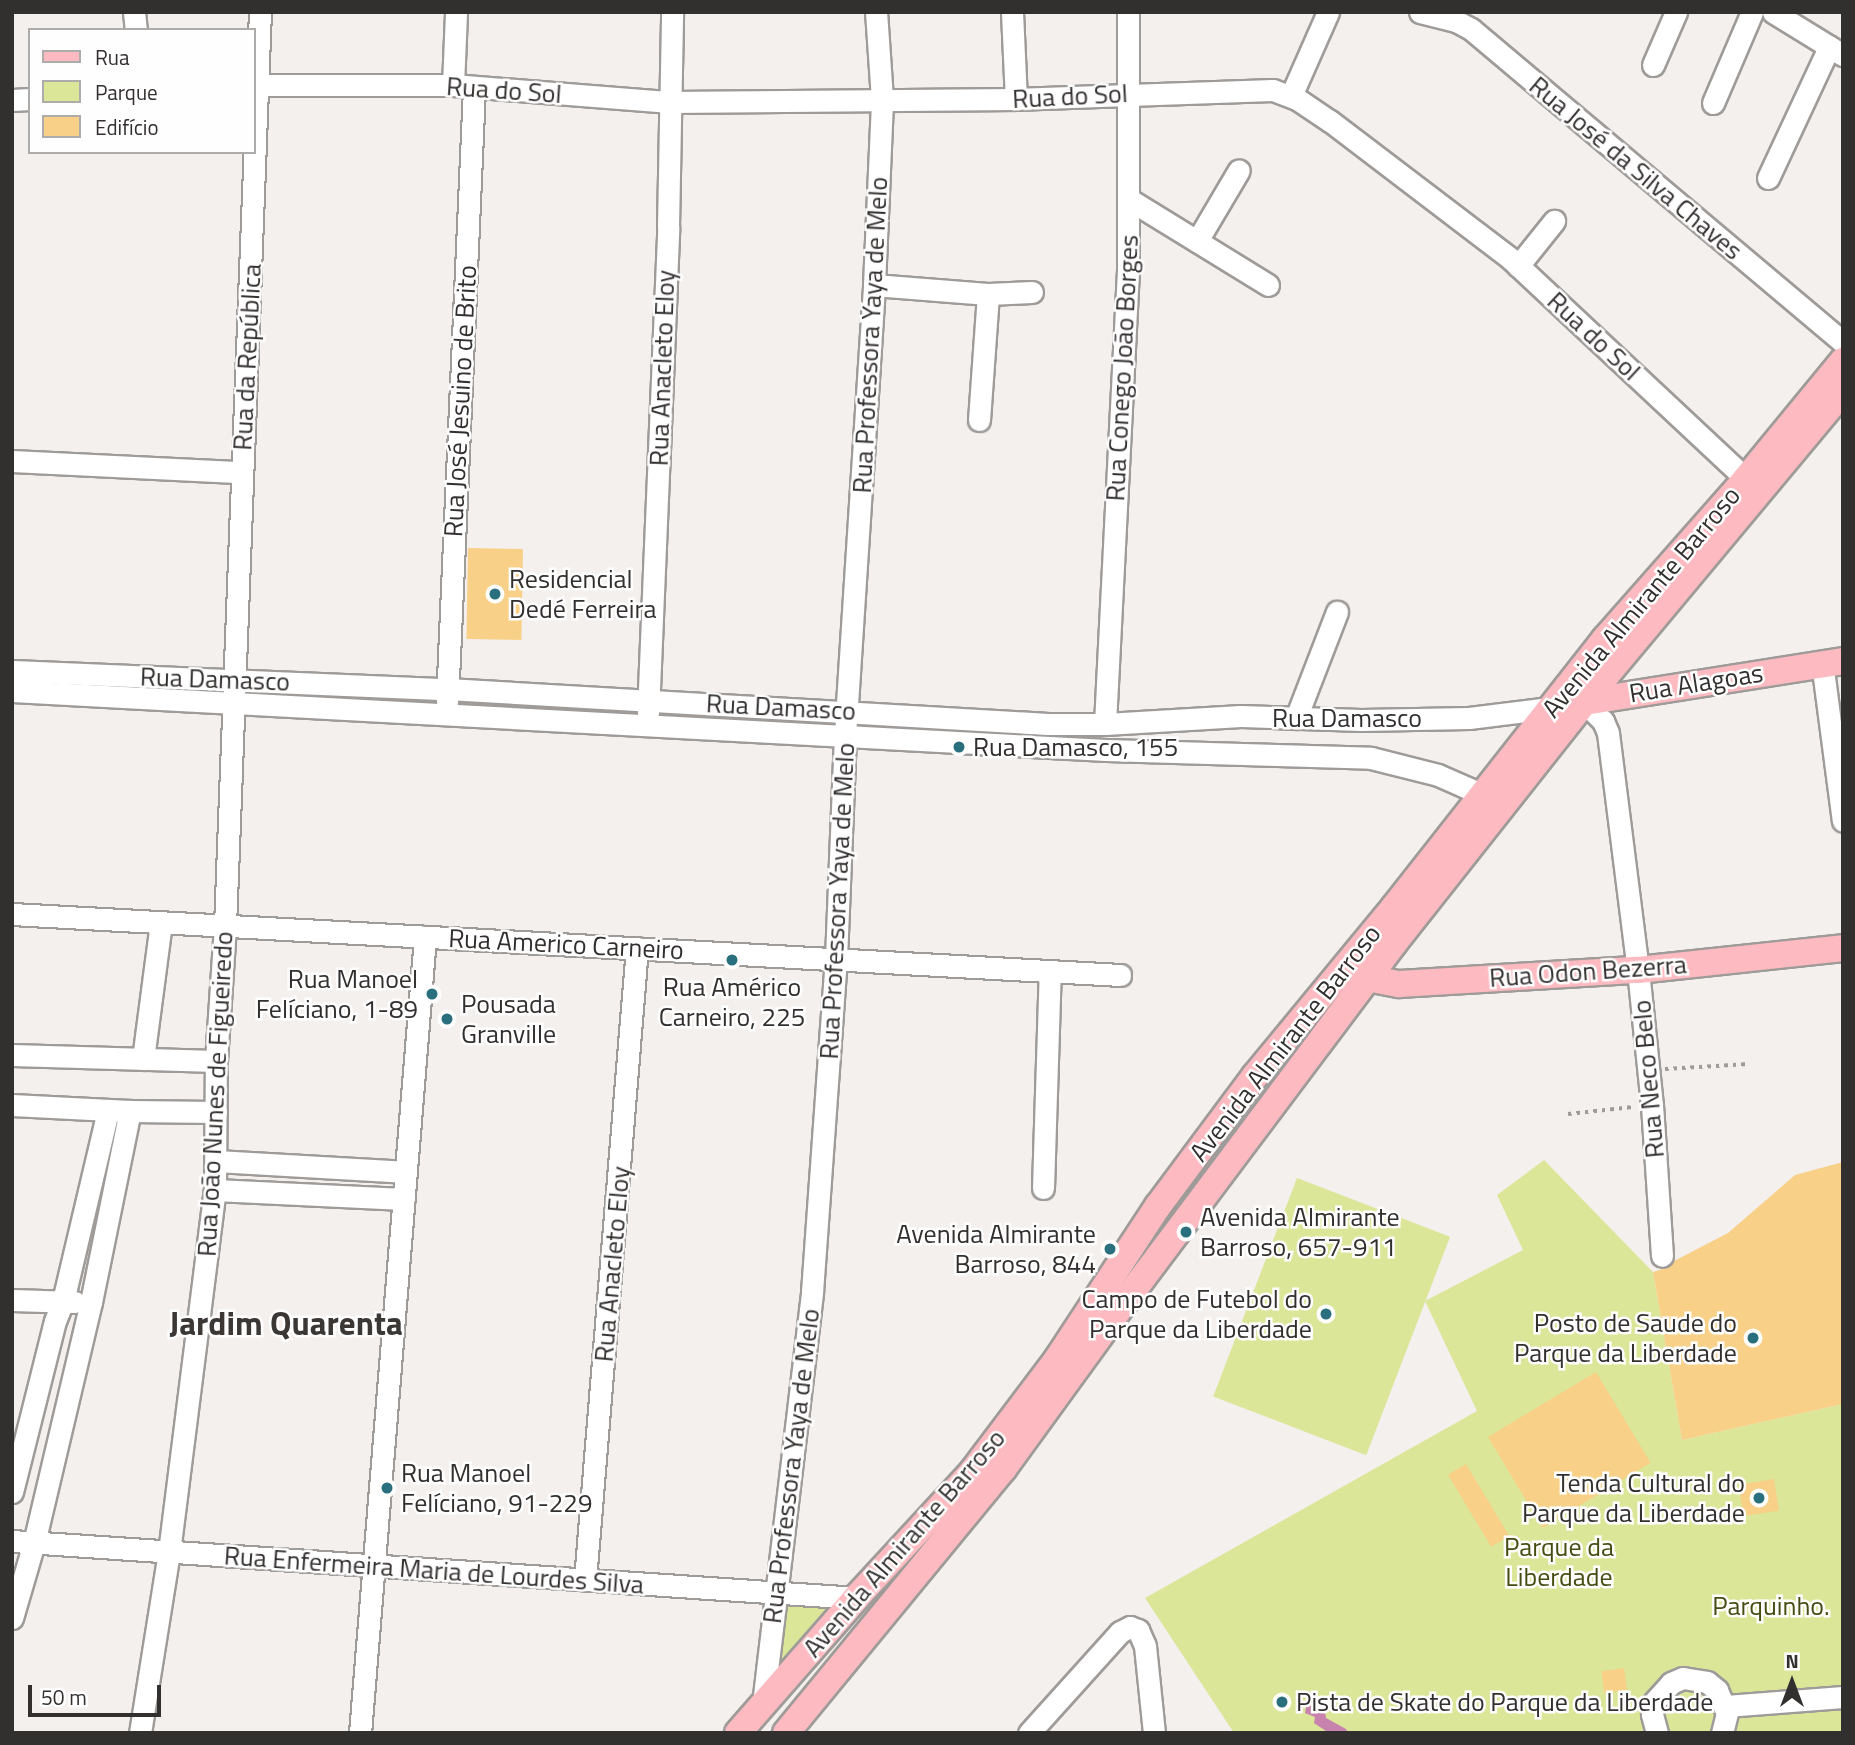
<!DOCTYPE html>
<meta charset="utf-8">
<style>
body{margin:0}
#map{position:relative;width:1855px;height:1745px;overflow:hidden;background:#f4f0ee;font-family:"Titillium Web",sans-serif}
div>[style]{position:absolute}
.green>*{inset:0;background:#dbe699;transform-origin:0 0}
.water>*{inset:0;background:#c783ae}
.building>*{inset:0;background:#f8d087;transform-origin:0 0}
.path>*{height:3.5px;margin-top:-1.75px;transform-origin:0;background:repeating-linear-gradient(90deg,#9e9b99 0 3.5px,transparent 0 8.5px)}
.roads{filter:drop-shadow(2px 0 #9e9b99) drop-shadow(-2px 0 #9e9b99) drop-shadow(0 2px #9e9b99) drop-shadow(0 -2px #9e9b99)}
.minor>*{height:21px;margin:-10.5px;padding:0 10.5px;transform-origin:10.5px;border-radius:10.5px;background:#fff}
.major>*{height:26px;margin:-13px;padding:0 13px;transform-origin:13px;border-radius:13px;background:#fdbbc1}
.dots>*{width:19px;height:19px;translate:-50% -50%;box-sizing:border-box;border:4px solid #fffefe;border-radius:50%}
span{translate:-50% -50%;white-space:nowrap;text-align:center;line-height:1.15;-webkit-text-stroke:5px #fffefe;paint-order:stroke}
.street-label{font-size:26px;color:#32302f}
.poi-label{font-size:26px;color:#32302f}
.left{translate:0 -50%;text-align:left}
.right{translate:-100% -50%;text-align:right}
.park-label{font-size:26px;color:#464c12}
.district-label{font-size:33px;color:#3a3735;font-weight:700}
.frame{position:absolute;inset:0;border:14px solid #32302f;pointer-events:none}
.legend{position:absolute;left:28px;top:28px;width:228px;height:126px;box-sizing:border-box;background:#fffefe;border:2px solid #adacab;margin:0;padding:9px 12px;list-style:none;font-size:21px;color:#32302f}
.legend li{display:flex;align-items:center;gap:14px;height:35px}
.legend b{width:35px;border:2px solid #adacab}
.north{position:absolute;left:1757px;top:1647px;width:70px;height:70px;-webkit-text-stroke:5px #fffefe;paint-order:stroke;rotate:0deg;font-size:19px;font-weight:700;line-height:28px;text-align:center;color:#32302f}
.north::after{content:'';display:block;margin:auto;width:24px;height:32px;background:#32302f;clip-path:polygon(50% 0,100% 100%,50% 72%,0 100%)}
.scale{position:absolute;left:28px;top:1685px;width:133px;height:32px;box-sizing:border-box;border:4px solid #32302f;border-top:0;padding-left:9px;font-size:21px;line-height:24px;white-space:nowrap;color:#32302f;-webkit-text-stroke:5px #fffefe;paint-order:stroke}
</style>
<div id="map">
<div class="green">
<i style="clip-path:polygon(1544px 1160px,1653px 1272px,1682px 1440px,1843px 1404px,1843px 1733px,1234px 1733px,1145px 1598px,1477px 1411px,1425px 1301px,1523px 1250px,1497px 1195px)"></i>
<i style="left:1297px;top:1178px;width:164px;height:234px;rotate:21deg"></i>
<i style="clip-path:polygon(784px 1601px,842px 1605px,777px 1675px)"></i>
</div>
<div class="water">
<i style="clip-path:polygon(1307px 1701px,1314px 1701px,1318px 1708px,1325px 1712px,1326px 1718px,1346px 1729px,1348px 1733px,1329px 1733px,1314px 1723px,1315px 1717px,1305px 1713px)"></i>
</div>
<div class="building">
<i style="left:468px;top:548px;width:55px;height:91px;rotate:1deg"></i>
<i style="clip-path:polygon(1843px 1162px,1843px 1404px,1682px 1440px,1653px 1272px,1669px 1267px,1674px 1261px,1728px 1233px,1795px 1175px)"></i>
<i style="left:1596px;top:1372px;width:106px;height:126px;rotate:59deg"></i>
<i style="left:1466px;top:1464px;width:84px;height:21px;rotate:59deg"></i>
<i style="left:1774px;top:1479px;width:32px;height:36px;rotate:81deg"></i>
<i style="left:1624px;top:1668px;width:22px;height:23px;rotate:82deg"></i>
</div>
<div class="path">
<i style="left:1665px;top:1069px;width:84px;rotate:-3.4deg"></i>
<i style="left:1568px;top:1114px;width:65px;rotate:-6.1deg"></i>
</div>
<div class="roads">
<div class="minor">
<i style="left:134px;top:12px;width:18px;rotate:84deg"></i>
<i style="left:1012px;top:12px;width:87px;rotate:87.4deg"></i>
<i style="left:1420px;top:12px;width:37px;rotate:14deg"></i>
<i style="left:1456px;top:21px;width:17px;rotate:28deg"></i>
<i style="left:1471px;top:29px;width:486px;rotate:40.1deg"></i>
<i style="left:1773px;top:12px;width:82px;rotate:31.6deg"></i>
<i style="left:1653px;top:65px;width:58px;rotate:-66.5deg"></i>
<i style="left:254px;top:85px;width:199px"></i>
<i style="left:453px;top:85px;width:218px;rotate:4.5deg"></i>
<i style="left:670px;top:102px;width:346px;rotate:-0.5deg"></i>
<i style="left:1016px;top:99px;width:257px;rotate:-2deg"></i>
<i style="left:1273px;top:90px;width:26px;rotate:21deg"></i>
<i style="left:1297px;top:99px;width:40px;rotate:34deg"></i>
<i style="left:1330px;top:121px;width:228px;rotate:37.3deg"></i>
<i style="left:1511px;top:259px;width:322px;rotate:43.1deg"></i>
<i style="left:453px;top:85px;width:73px;rotate:-87.6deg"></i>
<i style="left:1291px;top:96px;width:92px;rotate:-66.2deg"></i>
<i style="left:12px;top:100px;width:18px;rotate:-3deg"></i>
<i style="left:1713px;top:103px;width:99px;rotate:-66.8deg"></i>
<i style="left:1768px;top:178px;width:145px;rotate:-65deg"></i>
<i style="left:1130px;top:200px;width:162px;rotate:31.6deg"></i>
<i style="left:1197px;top:241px;width:82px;rotate:-59.4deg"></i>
<i style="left:1518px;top:266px;width:58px;rotate:-51.3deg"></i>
<i style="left:874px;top:285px;width:114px;rotate:4.5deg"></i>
<i style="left:988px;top:294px;width:44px;rotate:-2.6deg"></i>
<i style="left:979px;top:420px;width:126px;rotate:-85.9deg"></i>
<i style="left:12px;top:461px;width:229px;rotate:2.8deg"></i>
<i style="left:1822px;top:662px;width:160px;rotate:82.5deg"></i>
<i style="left:12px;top:671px;width:435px;rotate:2.4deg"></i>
<i style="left:447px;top:689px;width:602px;rotate:3.33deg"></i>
<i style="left:1048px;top:724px;width:57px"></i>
<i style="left:1105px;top:724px;width:136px;rotate:-3.4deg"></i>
<i style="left:1241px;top:716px;width:120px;rotate:1.9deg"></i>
<i style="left:1361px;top:720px;width:108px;rotate:-1.1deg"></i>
<i style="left:1469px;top:718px;width:81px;rotate:-7.1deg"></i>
<i style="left:12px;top:691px;width:1096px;rotate:3.09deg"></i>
<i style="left:1106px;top:750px;width:265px;rotate:1.7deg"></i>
<i style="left:1371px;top:758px;width:69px;rotate:14.2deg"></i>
<i style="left:1438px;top:775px;width:47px;rotate:23.8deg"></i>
<i style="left:447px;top:702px;width:615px;rotate:-87.48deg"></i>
<i style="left:1584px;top:702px;width:27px;rotate:45deg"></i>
<i style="left:1603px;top:721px;width:13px;rotate:67deg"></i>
<i style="left:1608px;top:733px;width:239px;rotate:82.8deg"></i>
<i style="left:1638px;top:970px;width:136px;rotate:84.1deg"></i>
<i style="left:1652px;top:1105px;width:151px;rotate:86.2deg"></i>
<i style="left:648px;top:713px;width:486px;rotate:-87.6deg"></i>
<i style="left:668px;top:227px;width:215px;rotate:-88.9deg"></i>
<i style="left:1296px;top:718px;width:114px;rotate:-68.9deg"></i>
<i style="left:1105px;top:724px;width:453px;rotate:-87.1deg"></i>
<i style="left:1128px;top:272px;width:260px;rotate:-90deg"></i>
<i style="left:12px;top:914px;width:1110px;rotate:3.15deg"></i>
<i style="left:12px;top:1055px;width:204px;rotate:1.7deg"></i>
<i style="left:143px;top:1059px;width:138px;rotate:-82.5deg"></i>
<i style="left:12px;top:1105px;width:118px;rotate:2.9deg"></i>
<i style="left:130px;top:1111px;width:86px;rotate:0.7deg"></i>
<i style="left:216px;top:1161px;width:188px;rotate:3.3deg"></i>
<i style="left:1043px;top:1188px;width:217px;rotate:-88.2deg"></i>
<i style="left:215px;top:1190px;width:189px;rotate:2.7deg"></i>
<i style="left:12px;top:1300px;width:63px;rotate:1.8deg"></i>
<i style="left:12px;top:1492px;width:176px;rotate:-75.9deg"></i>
<i style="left:55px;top:1321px;width:22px;rotate:-68deg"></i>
<i style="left:63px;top:1301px;width:196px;rotate:-76.7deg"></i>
<i style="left:12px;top:1541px;width:846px;rotate:3.86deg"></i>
<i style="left:585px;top:1580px;width:634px;rotate:-85.3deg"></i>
<i style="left:12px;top:1618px;width:78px;rotate:-73.7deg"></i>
<i style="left:34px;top:1543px;width:248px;rotate:-76.7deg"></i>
<i style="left:91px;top:1302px;width:195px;rotate:-78.5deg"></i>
<i style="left:763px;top:1704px;width:415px;rotate:-83.2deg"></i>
<i style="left:812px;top:1292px;width:334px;rotate:-85.9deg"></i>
<i style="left:836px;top:959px;width:224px;rotate:-87.7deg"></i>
<i style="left:845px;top:735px;width:451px;rotate:-86.3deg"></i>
<i style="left:874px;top:285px;width:186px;rotate:-87.5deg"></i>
<i style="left:882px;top:99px;width:87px;rotate:-93.9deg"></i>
<i style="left:1726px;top:1706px;width:117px;rotate:-4.4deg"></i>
<i style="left:140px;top:1733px;width:183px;rotate:-80.9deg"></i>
<i style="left:169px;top:1552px;width:365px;rotate:-82.8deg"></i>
<i style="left:215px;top:1190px;width:129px;rotate:-89.6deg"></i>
<i style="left:216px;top:1061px;width:135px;rotate:-86.2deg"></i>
<i style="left:225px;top:926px;width:915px;rotate:-87.81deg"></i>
<i style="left:360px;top:1733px;width:799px;rotate:-85.33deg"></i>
<i style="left:1029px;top:1733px;width:136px;rotate:-48deg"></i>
<i style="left:1120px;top:1632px;width:11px;rotate:-27deg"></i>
<i style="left:1130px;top:1627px;width:9px;rotate:21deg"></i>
<i style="left:1138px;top:1630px;width:17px;rotate:66deg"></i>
<i style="left:1145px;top:1646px;width:87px;rotate:84.1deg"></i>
<i style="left:1657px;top:1733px;width:20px;rotate:-105deg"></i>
<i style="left:1652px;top:1714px;width:12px;rotate:-81deg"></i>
<i style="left:1654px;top:1702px;width:25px;rotate:-48deg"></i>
<i style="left:1671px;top:1683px;width:13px;rotate:-23deg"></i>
<i style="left:1683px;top:1678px;width:24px;rotate:9deg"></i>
<i style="left:1707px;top:1682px;width:13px;rotate:39deg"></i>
<i style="left:1717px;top:1690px;width:25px;rotate:67deg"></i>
<i style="left:1727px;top:1713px;width:21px;rotate:104deg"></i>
</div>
<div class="major">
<i style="left:1578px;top:703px;width:268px;rotate:-9deg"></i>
<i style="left:1367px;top:978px;width:33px;rotate:11deg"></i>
<i style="left:1399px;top:984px;width:239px;rotate:-3.4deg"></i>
<i style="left:1638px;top:970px;width:206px;rotate:-6.1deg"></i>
<i style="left:738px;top:1733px;width:179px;rotate:-48.8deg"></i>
<i style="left:856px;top:1598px;width:173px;rotate:-47.3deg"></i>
<i style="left:973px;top:1471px;width:141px;rotate:-53deg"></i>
<i style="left:1058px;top:1358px;width:182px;rotate:-56.7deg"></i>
<i style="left:1158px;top:1206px;width:162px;rotate:-53.3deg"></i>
<i style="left:1255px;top:1076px;width:220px;rotate:-50.5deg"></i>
<i style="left:1395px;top:906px;width:340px;rotate:-51.8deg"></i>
<i style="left:1605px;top:639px;width:213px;rotate:-48.6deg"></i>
<i style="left:1746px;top:479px;width:153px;rotate:-50.6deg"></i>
<i style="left:786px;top:1733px;width:342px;rotate:-50.6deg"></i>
<i style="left:1003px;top:1469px;width:209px;rotate:-54deg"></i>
<i style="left:1126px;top:1300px;width:446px;rotate:-53.1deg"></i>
<i style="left:1394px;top:943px;width:307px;rotate:-51.7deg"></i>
<i style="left:1584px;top:702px;width:405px;rotate:-50.2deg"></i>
</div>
</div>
<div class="dots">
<i style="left:495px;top:594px;background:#2a6f7e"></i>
<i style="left:959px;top:747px;background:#2a6f7e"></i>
<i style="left:732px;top:960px;background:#2a6f7e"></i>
<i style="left:432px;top:994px;background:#2a6f7e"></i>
<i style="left:447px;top:1019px;background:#2a6f7e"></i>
<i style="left:1186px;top:1232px;background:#2a6f7e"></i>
<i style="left:1110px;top:1249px;background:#2a6f7e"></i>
<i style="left:1326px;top:1314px;background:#2a6f7e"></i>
<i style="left:1753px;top:1338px;background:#2a6f7e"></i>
<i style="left:387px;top:1488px;background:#2a6f7e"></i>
<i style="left:1759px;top:1498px;background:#2a6f7e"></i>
<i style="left:1282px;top:1702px;background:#2a6f7e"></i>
</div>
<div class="street-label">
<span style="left:504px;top:90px;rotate:4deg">Rua do Sol</span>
<span style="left:1070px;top:96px;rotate:-3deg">Rua do Sol</span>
<span style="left:1636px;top:168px;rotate:40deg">Rua José da Silva Chaves</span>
<span style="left:870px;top:335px;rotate:-87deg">Rua Professora Yaya de Melo</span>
<span style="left:1594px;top:336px;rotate:43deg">Rua do Sol</span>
<span style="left:247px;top:357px;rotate:-87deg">Rua da República</span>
<span style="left:662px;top:368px;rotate:-88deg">Rua Anacleto Eloy</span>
<span style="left:1122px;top:368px;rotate:-87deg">Rua Conego João Borges</span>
<span style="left:460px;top:401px;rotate:-87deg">Rua José Jesuino de Brito</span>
<span style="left:1641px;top:602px;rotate:-50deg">Avenida Almirante Barroso</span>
<span style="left:215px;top:679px;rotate:2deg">Rua Damasco</span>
<span style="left:1696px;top:683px;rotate:-9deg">Rua Alagoas</span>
<span style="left:781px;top:707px;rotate:3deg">Rua Damasco</span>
<span style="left:1347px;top:718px">Rua Damasco</span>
<span style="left:837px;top:901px;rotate:-87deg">Rua Professora Yaya de Melo</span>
<span style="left:566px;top:944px;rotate:3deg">Rua Americo Carneiro</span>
<span style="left:1588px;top:971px;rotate:-4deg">Rua Odon Bezerra</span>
<span style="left:1285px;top:1043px;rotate:-52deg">Avenida Almirante Barroso</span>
<span style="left:1648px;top:1079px;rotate:-95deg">Rua Neco Belo</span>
<span style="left:215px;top:1094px;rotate:-87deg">Rua João Nunes de Figueiredo</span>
<span style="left:612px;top:1264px;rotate:-85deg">Rua Anacleto Eloy</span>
<span style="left:791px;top:1466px;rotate:-83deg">Rua Professora Yaya de Melo</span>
<span style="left:904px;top:1543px;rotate:-49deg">Avenida Almirante Barroso</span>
<span style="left:434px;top:1570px;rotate:4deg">Rua Enfermeira Maria de Lourdes Silva</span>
</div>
<div class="poi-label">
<span class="left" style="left:509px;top:594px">Residencial<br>Dedé Ferreira</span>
<span class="left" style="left:973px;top:747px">Rua Damasco, 155</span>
<span class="right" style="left:418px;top:994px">Rua Manoel<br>Felíciano, 1-89</span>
<span style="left:732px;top:1002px">Rua Américo<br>Carneiro, 225</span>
<span class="left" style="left:461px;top:1019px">Pousada<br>Granville</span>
<span class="left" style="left:1200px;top:1232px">Avenida Almirante<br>Barroso, 657-911</span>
<span class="right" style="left:1096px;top:1249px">Avenida Almirante<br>Barroso, 844</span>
<span class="right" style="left:1312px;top:1314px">Campo de Futebol do<br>Parque da Liberdade</span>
<span class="right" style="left:1737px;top:1338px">Posto de Saude do<br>Parque da Liberdade</span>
<span class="left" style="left:401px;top:1488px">Rua Manoel<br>Felíciano, 91-229</span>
<span class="right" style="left:1745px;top:1498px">Tenda Cultural do<br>Parque da Liberdade</span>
<span class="left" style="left:1296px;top:1702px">Pista de Skate do Parque da Liberdade</span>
</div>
<div class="park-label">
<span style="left:1559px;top:1562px">Parque da<br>Liberdade</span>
<span style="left:1771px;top:1606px">Parquinho.</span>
</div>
<div class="district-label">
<span style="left:286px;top:1324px">Jardim Quarenta</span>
</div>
<div class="frame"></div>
<ul class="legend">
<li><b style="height:9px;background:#fdbbc1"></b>Rua</li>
<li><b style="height:19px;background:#dbe699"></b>Parque</li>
<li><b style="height:19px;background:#f8d087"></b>Edifício</li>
</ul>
<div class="north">N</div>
<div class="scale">50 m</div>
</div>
